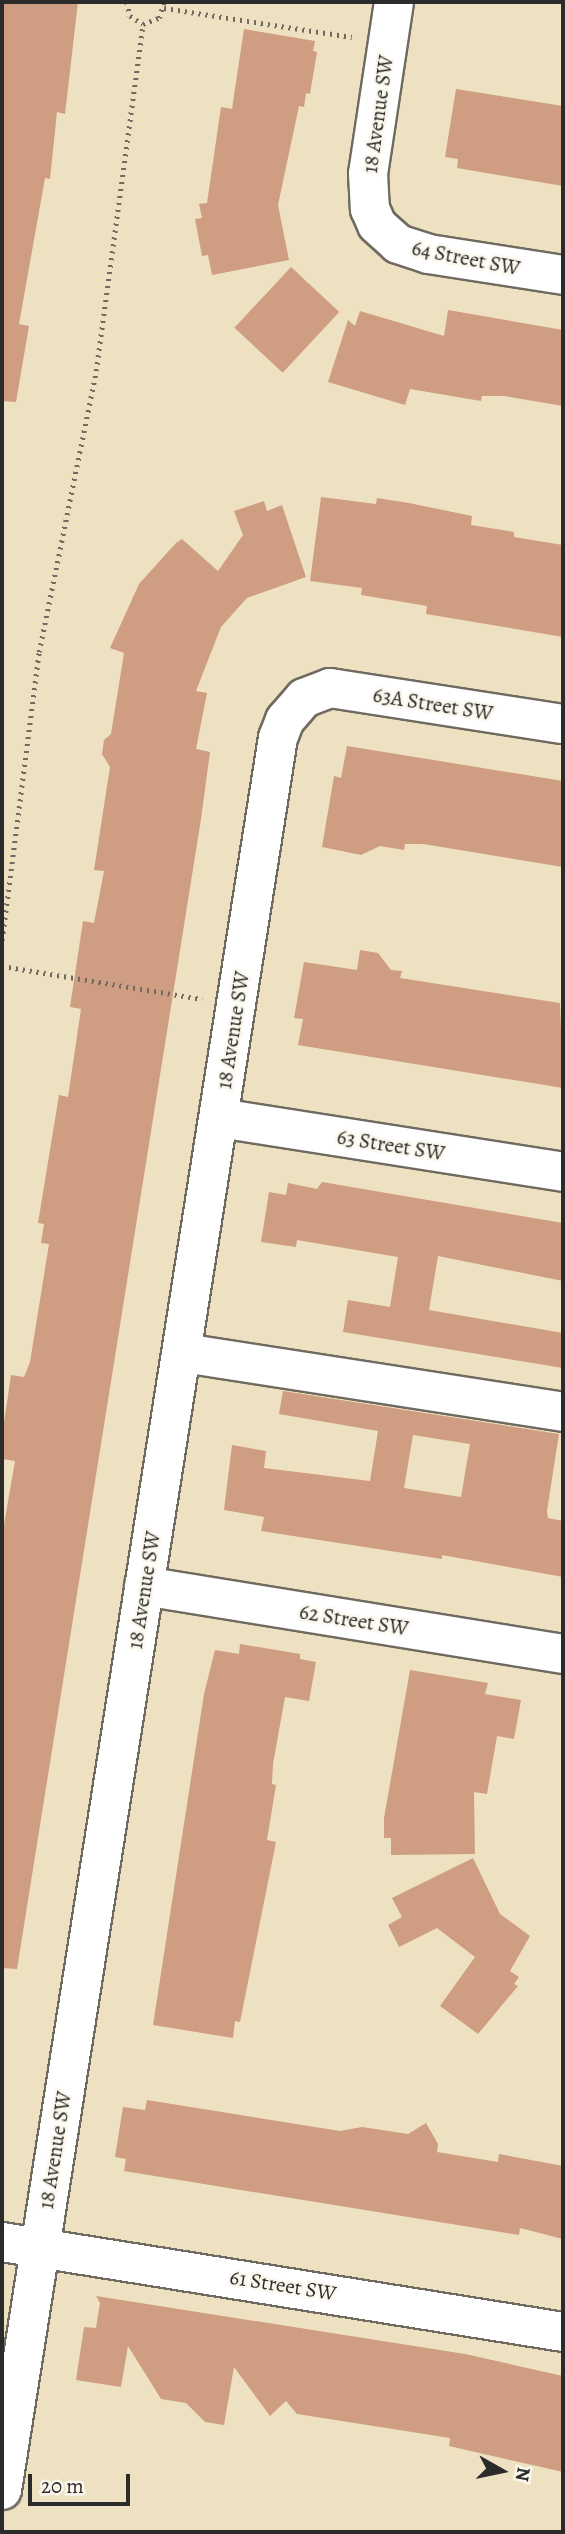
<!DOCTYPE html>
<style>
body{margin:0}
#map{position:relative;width:565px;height:2534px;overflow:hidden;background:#eee1c1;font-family:Alegreya,serif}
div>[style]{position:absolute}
.building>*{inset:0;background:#cf9d81;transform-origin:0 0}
.path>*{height:4.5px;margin-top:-2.25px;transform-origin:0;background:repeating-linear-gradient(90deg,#6f6b60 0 2px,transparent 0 7px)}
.roads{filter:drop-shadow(2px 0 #6f6b60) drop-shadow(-2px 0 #6f6b60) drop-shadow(0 2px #6f6b60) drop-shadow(0 -2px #6f6b60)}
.minor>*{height:38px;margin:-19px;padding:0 19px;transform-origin:19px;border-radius:19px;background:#fff}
span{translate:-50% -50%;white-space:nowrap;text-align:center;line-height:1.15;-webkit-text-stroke:5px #fbf7ec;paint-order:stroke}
.street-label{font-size:21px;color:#2b2b2b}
.frame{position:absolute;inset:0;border:4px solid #2b2b2b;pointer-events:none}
.north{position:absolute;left:467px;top:2436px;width:70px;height:70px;-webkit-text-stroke:5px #fbf7ec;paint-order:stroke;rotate:99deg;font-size:19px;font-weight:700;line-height:28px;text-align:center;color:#2b2b2b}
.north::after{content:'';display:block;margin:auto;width:24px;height:32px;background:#2b2b2b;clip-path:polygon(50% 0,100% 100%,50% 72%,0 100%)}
.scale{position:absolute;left:28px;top:2474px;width:102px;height:32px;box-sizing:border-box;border:4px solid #2b2b2b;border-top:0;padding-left:9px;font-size:21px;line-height:24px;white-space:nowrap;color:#2b2b2b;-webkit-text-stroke:5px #fbf7ec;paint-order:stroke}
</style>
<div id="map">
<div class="building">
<i style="clip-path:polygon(2px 2px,78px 2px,65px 114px,57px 112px,50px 179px,45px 178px,19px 324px,29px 326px,16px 402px,2px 401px)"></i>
<i style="clip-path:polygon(244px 29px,315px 41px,313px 51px,317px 52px,310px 94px,306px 93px,304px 107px,299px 106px,278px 205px,289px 260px,212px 275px,208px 255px,202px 256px,195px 219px,202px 218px,199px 204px,207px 203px,221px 107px,232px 109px)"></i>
<i style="clip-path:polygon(456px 89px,563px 106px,563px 186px,457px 168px,458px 159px,445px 157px)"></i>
<i style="left:291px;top:267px;width:66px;height:83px;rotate:43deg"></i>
<i style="clip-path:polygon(448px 310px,563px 330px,563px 406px,504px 396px,482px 396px,481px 401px,410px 389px,405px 405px,328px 382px,348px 320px,355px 326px,360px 311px,444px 336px)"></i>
<i style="clip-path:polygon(321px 497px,376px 504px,377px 498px,409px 503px,472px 516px,471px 525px,514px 532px,514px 537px,563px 545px,563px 637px,426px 614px,427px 606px,361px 595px,362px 588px,310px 581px)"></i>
<i style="clip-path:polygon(264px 501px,267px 511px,282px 505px,306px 577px,247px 598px,221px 627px,196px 691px,207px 693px,196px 749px,210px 752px,201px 819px,17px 1969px,2px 1968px,2px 1536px,15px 1461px,2px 1459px,2px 1436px,11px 1375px,24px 1377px,30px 1362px,49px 1244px,41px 1243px,44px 1224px,38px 1223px,59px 1095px,68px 1097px,81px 1009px,70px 1007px,83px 921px,94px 923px,104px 871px,94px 870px,110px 767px,102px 754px,104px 740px,111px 734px,124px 653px,110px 648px,139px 584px,176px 543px,182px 539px,218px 571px,243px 535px,234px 511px)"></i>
<i style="clip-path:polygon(347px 746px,563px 781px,563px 867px,423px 844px,405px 844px,404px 850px,380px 846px,361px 855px,322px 847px,334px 776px,341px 778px)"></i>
<i style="clip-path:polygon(360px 950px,378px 953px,391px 970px,402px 971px,400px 978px,560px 1003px,563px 1088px,298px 1045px,303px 1019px,294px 1018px,304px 962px,357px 970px)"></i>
<i style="clip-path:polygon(322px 1182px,563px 1223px,563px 1281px,438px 1256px,429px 1310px,563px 1333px,563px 1368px,343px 1332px,348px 1300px,390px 1307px,398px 1257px,297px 1240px,296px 1247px,261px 1242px,269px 1192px,286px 1195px,288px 1183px,317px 1189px)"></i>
<i style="clip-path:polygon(evenodd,283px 1391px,559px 1434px,547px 1511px,548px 1518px,563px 1521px,563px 1577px,442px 1555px,442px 1559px,261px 1531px,264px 1517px,224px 1510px,232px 1445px,266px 1451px,264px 1468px,370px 1481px,378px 1431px,279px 1414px,283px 1391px,413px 1435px,470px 1444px,461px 1497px,404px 1488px,413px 1435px)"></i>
<i style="clip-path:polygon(240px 1644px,300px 1654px,300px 1659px,316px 1662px,309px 1701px,285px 1697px,273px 1764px,272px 1784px,276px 1785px,267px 1840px,276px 1842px,240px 2022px,235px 2021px,233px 2038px,153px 2025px,204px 1694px,215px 1650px,239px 1654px)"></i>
<i style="clip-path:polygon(410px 1670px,488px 1683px,485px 1694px,521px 1700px,514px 1739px,497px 1736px,487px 1794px,474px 1792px,475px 1854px,391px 1855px,391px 1838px,384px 1838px,384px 1818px)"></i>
<i style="clip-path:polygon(473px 1858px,500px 1914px,530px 1936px,510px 1971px,519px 1977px,514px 1984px,518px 1986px,478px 2034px,440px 2006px,475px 1957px,437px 1928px,399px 1947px,388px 1925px,402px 1917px,392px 1898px)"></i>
<i style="clip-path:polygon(147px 2100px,340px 2131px,362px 2127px,408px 2134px,426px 2123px,438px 2144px,437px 2152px,498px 2162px,499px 2154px,563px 2166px,563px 2239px,520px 2228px,519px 2235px,124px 2171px,126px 2159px,115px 2157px,123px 2107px,145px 2110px)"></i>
<i style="clip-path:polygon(96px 2296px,465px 2354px,563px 2376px,563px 2472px,449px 2446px,450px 2438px,297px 2414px,286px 2401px,270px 2416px,234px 2367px,224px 2425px,205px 2422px,186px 2403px,161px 2399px,128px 2346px,121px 2387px,76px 2380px,84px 2327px,96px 2328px,100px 2303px)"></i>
</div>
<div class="path">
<i style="left:127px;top:2px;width:14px;rotate:78deg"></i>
<i style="left:130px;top:16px;width:15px;rotate:32deg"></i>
<i style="left:143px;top:24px;width:17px;rotate:-21deg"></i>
<i style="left:159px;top:18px;width:17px;rotate:-73deg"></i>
<i style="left:164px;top:8px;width:190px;rotate:8.8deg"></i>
<i style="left:2px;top:940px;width:290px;rotate:-82.7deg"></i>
<i style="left:39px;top:652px;width:287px;rotate:-78.5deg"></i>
<i style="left:96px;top:371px;width:350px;rotate:-82.3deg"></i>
<i style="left:2px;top:966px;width:203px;rotate:9.4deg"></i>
</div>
<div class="roads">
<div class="minor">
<i style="left:394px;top:2px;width:173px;rotate:98.6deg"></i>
<i style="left:368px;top:173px;width:36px;rotate:87deg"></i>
<i style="left:370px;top:209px;width:17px;rotate:66deg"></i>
<i style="left:377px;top:225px;width:28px;rotate:42deg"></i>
<i style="left:398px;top:244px;width:32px;rotate:18deg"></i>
<i style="left:428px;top:254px;width:137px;rotate:8.8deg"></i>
<i style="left:219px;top:1118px;width:348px;rotate:8.9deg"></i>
<i style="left:183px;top:1353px;width:385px;rotate:8.8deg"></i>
<i style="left:144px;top:1586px;width:424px;rotate:9.2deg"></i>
<i style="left:2px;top:2242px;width:568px;rotate:9.11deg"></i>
<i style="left:2px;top:2490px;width:1774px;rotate:-81.05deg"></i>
<i style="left:278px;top:738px;width:19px;rotate:-69deg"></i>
<i style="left:285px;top:720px;width:29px;rotate:-49deg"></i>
<i style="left:304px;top:698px;width:28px;rotate:-21deg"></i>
<i style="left:330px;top:688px;width:236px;rotate:8.8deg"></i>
</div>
</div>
<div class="street-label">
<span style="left:378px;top:114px;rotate:-82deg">18 Avenue SW</span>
<span style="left:466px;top:258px;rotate:11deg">64 Street SW</span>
<span style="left:433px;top:704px;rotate:9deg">63A Street SW</span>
<span style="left:233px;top:1030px;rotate:-81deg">18 Avenue SW</span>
<span style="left:391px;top:1145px;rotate:9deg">63 Street SW</span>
<span style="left:144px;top:1590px;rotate:-81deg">18 Avenue SW</span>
<span style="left:354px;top:1620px;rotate:9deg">62 Street SW</span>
<span style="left:55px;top:2150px;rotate:-81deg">18 Avenue SW</span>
<span style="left:283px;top:2285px;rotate:9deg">61 Street SW</span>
</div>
<div class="frame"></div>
<div class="north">N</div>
<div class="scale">20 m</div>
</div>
